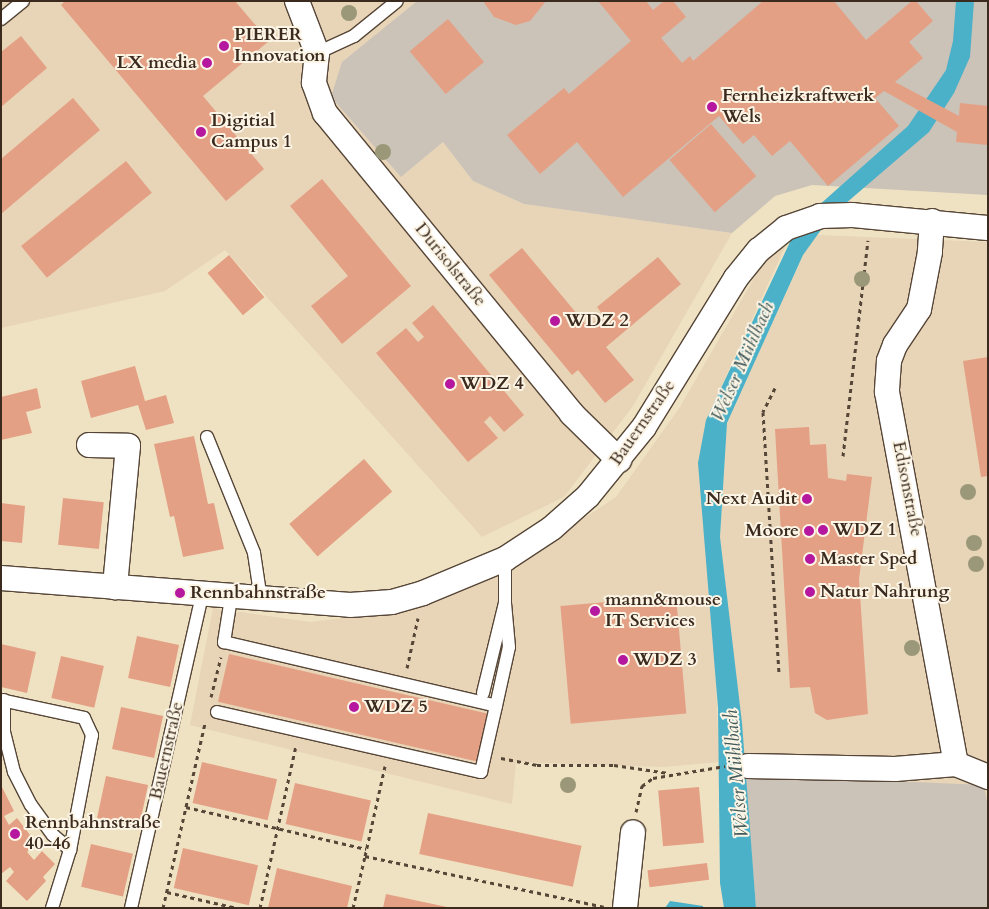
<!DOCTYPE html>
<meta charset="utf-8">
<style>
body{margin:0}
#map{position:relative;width:989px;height:909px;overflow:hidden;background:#efe2c2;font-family:Cardo,serif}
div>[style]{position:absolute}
.built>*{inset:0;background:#e8d4b7}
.industrial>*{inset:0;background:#cbc2b8}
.water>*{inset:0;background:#4ab1c9}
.building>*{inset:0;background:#e4a084;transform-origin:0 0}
.path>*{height:3px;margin-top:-1.5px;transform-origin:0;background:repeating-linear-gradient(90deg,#564637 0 4px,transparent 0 8px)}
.roads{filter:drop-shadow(1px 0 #564637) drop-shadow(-1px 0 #564637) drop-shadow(0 1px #564637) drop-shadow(0 -1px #564637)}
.lane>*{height:12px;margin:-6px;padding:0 6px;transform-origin:6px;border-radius:6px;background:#fff}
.street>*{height:24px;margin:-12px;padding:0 12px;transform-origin:12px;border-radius:12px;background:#fff}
.trees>*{width:16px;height:16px;margin:-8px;border-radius:50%;background:#9a9878}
.dots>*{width:14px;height:14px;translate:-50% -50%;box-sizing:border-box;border:2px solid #fcf5e5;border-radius:50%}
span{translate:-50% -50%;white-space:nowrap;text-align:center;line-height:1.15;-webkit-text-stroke:4px #fcf5e5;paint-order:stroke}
.poi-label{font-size:18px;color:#3b2a1e;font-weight:700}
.left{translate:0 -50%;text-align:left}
.right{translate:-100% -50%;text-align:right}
.street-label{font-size:18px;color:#3b2a1e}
.water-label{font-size:19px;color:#40595a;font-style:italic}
.frame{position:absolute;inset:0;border:2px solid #3b2a1e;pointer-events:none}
</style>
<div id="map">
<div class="built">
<i style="clip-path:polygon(1px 1px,417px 1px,342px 62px,401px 177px,443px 142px,473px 181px,524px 204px,732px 233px,633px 406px,564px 497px,482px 537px,225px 250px,165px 291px,1px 328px)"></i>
<i style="clip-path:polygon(817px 235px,988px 242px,988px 808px,984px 786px,745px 775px,720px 537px,727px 423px,803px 255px)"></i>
<i style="clip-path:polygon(785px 247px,706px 420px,719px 762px,663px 767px,516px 762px,512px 804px,190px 725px,213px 608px,310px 622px,387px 613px,496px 577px,616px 497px,680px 407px,757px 273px,773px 249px)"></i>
</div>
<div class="industrial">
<i style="clip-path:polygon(417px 1px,988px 1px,988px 195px,812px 185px,775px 196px,732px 233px,524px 204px,473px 181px,443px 142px,401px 177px,331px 97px,342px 62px)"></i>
<i style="clip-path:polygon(745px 775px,984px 785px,988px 808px,988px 908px,756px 908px)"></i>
</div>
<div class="water">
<i style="clip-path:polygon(956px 1px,974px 1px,970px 57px,954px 93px,929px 132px,831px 216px,803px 255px,727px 423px,720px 537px,742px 723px,756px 908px,724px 908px,720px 883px,718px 708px,698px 463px,706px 420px,799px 223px,908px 126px,946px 70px,953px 41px)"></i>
<i style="clip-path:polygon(670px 901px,703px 906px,703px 908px,665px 908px)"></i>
</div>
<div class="building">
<i style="clip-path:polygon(65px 1px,235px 1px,269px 41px,203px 96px,264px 169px,226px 201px,61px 5px)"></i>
<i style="clip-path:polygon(483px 1px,546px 1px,530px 21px,516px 25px,494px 17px)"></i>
<i style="clip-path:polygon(598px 1px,646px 1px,653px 10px,664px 1px,673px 1px,686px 17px,661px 38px,682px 63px,690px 56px,693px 61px,763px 1px,834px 1px,866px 40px,912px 1px,916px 1px,933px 21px,909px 42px,923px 58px,895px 82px,959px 116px,960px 103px,988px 106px,988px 145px,956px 142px,957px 132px,884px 91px,875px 98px,899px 126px,828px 186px,790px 141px,772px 156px,754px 135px,743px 144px,719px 116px,623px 197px,577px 142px,540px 174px,507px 135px,564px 88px,569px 94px,631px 41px)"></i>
<i style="left:448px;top:19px;width:56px;height:50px;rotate:50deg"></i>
<i style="clip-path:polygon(21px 36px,47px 68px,1px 107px,1px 52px)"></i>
<i style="clip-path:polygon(73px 98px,100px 130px,1px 214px,1px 159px)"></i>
<i style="left:711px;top:124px;width:69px;height:55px;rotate:49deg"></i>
<i style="left:126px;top:161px;width:41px;height:135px;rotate:51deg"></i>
<i style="clip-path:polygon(322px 179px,411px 286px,342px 344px,311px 306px,348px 276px,290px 206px)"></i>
<i style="clip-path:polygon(522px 248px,588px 327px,603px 315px,597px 307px,658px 257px,681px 284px,606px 347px,634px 380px,605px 403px,578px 370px,572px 375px,489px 275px)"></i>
<i style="left:229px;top:255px;width:55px;height:28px;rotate:50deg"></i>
<i style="clip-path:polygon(433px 305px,524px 415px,504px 432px,490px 416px,484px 422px,498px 438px,468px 462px,376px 353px,406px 328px,418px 342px,424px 337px,412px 323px)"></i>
<i style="clip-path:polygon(988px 357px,988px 476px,981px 477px,963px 361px)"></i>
<i style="clip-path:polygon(135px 366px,145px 401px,166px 395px,174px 423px,146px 430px,138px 405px,91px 418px,81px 381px)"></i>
<i style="clip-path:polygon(37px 388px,41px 408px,26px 412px,32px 433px,1px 440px,1px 397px)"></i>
<i style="clip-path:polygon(809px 427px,810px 445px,826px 444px,828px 478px,846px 481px,847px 474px,872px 477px,859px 579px,868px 714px,827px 720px,815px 713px,810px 687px,790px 688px,775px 429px)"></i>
<i style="clip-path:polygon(194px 436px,208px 504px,214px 503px,224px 549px,183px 557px,174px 516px,170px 517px,154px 444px)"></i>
<i style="left:364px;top:459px;width:43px;height:99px;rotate:49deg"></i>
<i style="left:63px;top:498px;width:41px;height:47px;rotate:6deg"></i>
<i style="clip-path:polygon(1px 503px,25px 506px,22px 543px,1px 541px)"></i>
<i style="left:676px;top:596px;width:118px;height:116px;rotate:85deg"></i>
<i style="left:137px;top:636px;width:43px;height:43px;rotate:12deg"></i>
<i style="clip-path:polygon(1px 644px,36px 652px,27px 693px,1px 687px)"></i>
<i style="left:229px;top:654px;width:266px;height:49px;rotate:13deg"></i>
<i style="left:61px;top:656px;width:44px;height:43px;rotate:13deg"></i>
<i style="left:121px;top:707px;width:43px;height:43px;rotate:12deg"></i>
<i style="left:202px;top:762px;width:77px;height:42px;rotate:13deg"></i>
<i style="left:106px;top:776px;width:43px;height:43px;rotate:12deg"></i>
<i style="left:295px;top:783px;width:78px;height:42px;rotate:13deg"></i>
<i style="clip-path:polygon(1px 785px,14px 811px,4px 816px,9px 825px,17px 818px,37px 844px,27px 852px,34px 860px,42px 851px,55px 864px,43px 877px,46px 881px,27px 901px,6px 881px,14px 872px,10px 867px,1px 874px)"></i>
<i style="left:699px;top:787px;width:56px;height:41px;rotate:85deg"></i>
<i style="left:428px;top:813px;width:157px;height:42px;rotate:12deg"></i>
<i style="left:91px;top:844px;width:43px;height:44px;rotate:13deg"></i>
<i style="left:183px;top:848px;width:77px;height:41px;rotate:13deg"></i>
<i style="left:707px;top:863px;width:17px;height:60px;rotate:83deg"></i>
<i style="clip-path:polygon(277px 868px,352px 886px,347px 908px,268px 908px)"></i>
<i style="clip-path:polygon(386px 894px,447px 907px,447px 908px,383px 908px)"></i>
</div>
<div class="path">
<i style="left:775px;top:388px;width:27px;rotate:117deg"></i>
<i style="left:763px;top:412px;width:264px;rotate:86.5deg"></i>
<i style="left:843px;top:456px;width:217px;rotate:-83.4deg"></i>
<i style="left:407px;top:668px;width:51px;rotate:-77.6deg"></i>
<i style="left:211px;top:697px;width:41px;rotate:-76deg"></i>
<i style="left:501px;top:758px;width:37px;rotate:11deg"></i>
<i style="left:537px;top:765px;width:77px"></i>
<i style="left:614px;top:765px;width:55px;rotate:8.4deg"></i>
<i style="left:385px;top:766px;width:92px;rotate:102.5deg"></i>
<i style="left:365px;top:856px;width:244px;rotate:12deg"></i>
<i style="left:186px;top:807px;width:185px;rotate:13.1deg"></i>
<i style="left:636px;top:812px;width:27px;rotate:-77deg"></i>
<i style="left:642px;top:786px;width:14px;rotate:-36deg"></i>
<i style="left:653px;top:778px;width:73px;rotate:-9.5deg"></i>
<i style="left:167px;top:892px;width:72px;rotate:12.9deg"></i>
<i style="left:163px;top:908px;width:190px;rotate:-77.2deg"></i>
<i style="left:260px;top:908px;width:166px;rotate:-77.5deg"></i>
<i style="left:353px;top:908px;width:53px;rotate:-77deg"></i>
</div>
<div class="roads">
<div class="lane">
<i style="left:1px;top:19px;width:28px;rotate:-39deg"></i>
<i style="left:317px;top:53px;width:41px;rotate:-24.7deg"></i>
<i style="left:354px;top:36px;width:55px;rotate:-39.1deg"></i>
<i style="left:207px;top:437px;width:125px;rotate:67.9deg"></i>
<i style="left:254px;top:553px;width:48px;rotate:81.5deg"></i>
<i style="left:231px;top:598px;width:45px;rotate:99deg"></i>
<i style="left:224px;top:642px;width:279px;rotate:13.2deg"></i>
<i style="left:496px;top:706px;width:60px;rotate:-77.6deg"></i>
<i style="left:509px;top:647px;width:44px;rotate:-95.2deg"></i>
<i style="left:483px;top:693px;width:93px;rotate:-76.3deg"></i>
<i style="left:505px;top:603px;width:44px;rotate:-90deg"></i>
<i style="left:1px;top:700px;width:85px;rotate:12.2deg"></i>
<i style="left:84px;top:718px;width:19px;rotate:65deg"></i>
<i style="left:92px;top:735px;width:117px;rotate:100.8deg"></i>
<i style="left:70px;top:850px;width:61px;rotate:107.2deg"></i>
<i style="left:4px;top:700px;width:32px;rotate:90deg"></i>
<i style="left:4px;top:732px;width:41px;rotate:76deg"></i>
<i style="left:14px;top:772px;width:37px;rotate:63deg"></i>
<i style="left:31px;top:805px;width:37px;rotate:54deg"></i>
<i style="left:53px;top:835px;width:23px;rotate:41deg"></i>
<i style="left:217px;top:712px;width:271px;rotate:12.8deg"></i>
<i style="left:481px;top:772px;width:68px;rotate:-77.2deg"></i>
<i style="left:131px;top:908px;width:321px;rotate:-77.2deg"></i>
</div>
<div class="street">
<i style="left:297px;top:1px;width:56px;rotate:69deg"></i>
<i style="left:317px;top:53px;width:30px;rotate:96deg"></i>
<i style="left:314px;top:83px;width:32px;rotate:70deg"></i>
<i style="left:325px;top:113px;width:389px;rotate:50.6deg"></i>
<i style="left:572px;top:414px;width:66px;rotate:44.4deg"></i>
<i style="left:932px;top:221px;width:31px;rotate:94deg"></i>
<i style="left:930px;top:252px;width:58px;rotate:100.9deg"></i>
<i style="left:919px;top:309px;width:43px;rotate:123.7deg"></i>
<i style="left:895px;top:345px;width:17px;rotate:111deg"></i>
<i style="left:889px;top:361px;width:31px;rotate:94deg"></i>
<i style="left:887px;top:392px;width:378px;rotate:79.5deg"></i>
<i style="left:89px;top:445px;width:39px;rotate:1deg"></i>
<i style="left:128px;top:446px;width:142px;rotate:95.3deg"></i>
<i style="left:1px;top:578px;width:350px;rotate:4.4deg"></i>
<i style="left:350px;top:605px;width:42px;rotate:-4.1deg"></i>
<i style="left:392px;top:602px;width:32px;rotate:-16deg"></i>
<i style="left:423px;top:593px;width:89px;rotate:-22.5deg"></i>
<i style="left:505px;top:559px;width:56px;rotate:-33.4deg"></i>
<i style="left:552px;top:528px;width:48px;rotate:-41.6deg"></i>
<i style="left:588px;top:496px;width:89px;rotate:-50.9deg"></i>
<i style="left:644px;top:427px;width:175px;rotate:-58.3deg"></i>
<i style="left:736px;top:278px;width:36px;rotate:-51deg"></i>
<i style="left:759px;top:250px;width:35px;rotate:-39deg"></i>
<i style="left:786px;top:228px;width:36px;rotate:-19deg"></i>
<i style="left:820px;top:216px;width:32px;rotate:-2deg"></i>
<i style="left:852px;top:215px;width:137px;rotate:5.5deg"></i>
<i style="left:748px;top:766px;width:147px;rotate:1.2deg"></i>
<i style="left:895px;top:769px;width:61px;rotate:-4.7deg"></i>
<i style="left:956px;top:764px;width:35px;rotate:22deg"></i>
<i style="left:625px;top:908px;width:76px;rotate:-84deg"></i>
</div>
</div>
<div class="trees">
<i style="left:349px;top:13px"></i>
<i style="left:383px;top:152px"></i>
<i style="left:862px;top:279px"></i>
<i style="left:968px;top:492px"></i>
<i style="left:974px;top:543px"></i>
<i style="left:976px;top:564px"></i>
<i style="left:912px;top:648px"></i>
<i style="left:568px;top:785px"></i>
</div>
<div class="dots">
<i style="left:224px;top:46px;background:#b5179e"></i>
<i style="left:207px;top:63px;background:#b5179e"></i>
<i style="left:712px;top:107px;background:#b5179e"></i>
<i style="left:201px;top:132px;background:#b5179e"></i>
<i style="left:555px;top:321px;background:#b5179e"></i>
<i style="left:450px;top:384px;background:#b5179e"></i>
<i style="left:807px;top:499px;background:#b5179e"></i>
<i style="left:823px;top:530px;background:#b5179e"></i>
<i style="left:809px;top:531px;background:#b5179e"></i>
<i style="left:810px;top:559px;background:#b5179e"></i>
<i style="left:810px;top:592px;background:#b5179e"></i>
<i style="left:180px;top:593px;background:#b5179e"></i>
<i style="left:595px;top:611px;background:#b5179e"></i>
<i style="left:623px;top:660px;background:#b5179e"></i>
<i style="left:354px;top:707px;background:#b5179e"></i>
<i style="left:15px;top:834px;background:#b5179e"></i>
</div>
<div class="poi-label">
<span class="left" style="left:234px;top:46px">PIERER<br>Innovation</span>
<span class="right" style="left:197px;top:63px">LX media</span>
<span class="left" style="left:722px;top:107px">Fernheizkraftwerk<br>Wels</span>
<span class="left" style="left:211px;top:132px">Digitial<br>Campus 1</span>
<span class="left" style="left:565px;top:321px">WDZ 2</span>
<span class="left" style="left:460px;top:384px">WDZ 4</span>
<span class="right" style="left:797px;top:499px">Next Audit</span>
<span class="left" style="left:833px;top:530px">WDZ 1</span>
<span class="right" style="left:799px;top:531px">Moore</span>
<span class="left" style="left:820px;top:559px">Master Sped</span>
<span class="left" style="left:820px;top:592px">Natur Nahrung</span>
<span class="left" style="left:190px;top:593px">Rennbahnstraße</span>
<span class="left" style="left:605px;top:611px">mann&amp;mouse<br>IT Services</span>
<span class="left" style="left:633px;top:660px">WDZ 3</span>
<span class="left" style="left:364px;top:707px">WDZ 5</span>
<span class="left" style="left:25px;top:834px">Rennbahnstraße<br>40-46</span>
</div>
<div class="street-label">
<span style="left:450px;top:265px;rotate:51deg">Durisolstraße</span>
<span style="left:643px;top:423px;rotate:-55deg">Bauernstraße</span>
<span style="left:907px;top:489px;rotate:79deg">Edisonstraße</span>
<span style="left:167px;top:751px;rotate:-77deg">Bauernstraße</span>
</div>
<div class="water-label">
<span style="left:743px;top:362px;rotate:-66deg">Welser Mühlbach</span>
<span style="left:737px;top:774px;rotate:-95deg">Welser Mühlbach</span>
</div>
<div class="frame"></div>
</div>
